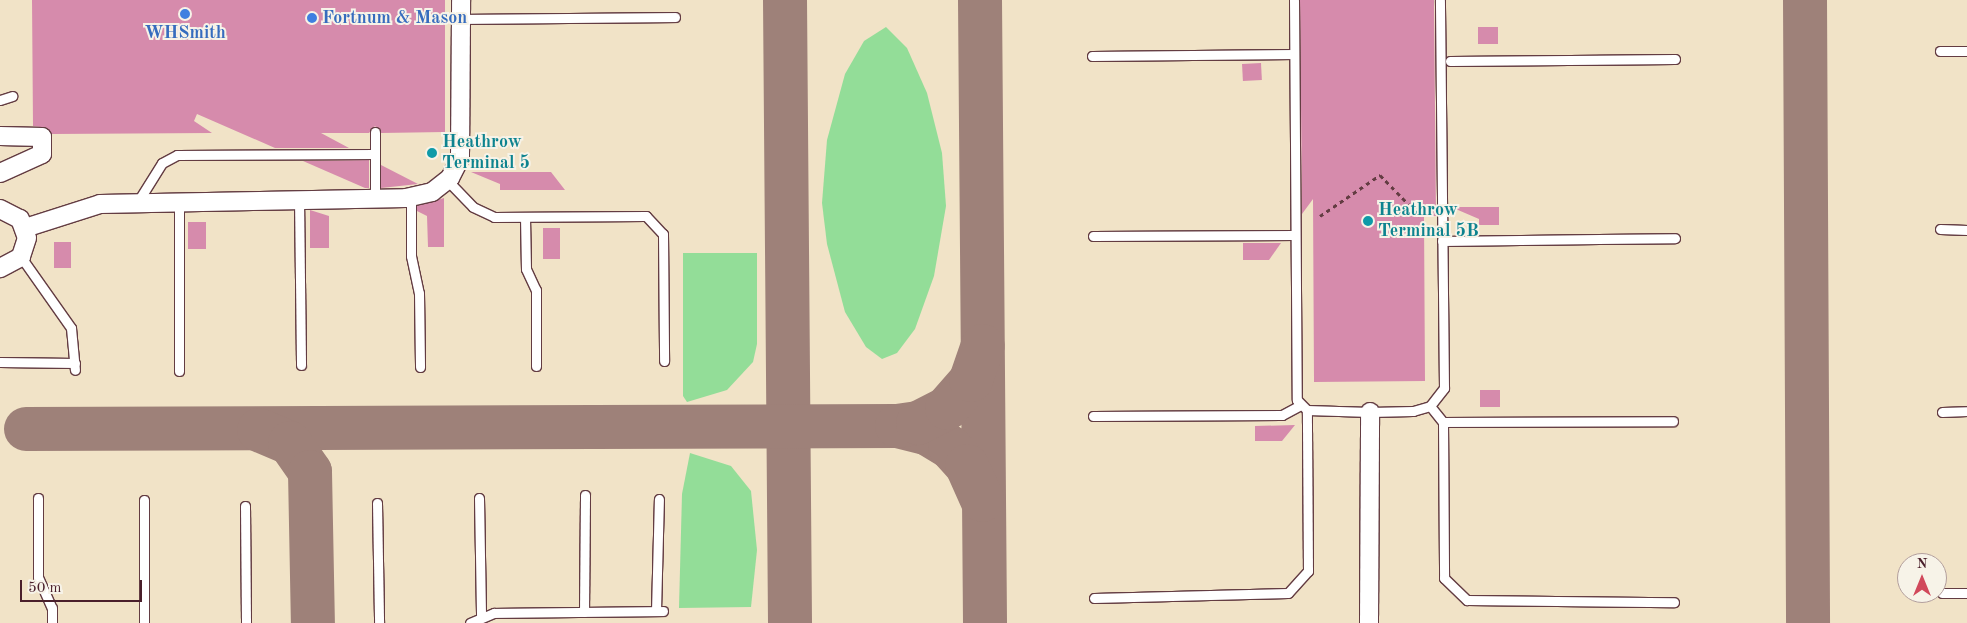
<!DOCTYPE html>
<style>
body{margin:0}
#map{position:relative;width:1967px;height:623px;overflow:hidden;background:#f1e3c7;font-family:"Old Standard TT",serif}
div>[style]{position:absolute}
.green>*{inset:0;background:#93dd98}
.taxiway>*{height:44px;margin:-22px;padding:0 22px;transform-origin:22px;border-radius:22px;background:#9e8179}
.building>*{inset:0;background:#d68bac;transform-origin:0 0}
.path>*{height:3px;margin-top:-1.5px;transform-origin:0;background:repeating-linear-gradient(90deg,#633c42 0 4px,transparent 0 8px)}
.roads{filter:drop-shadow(1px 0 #633c42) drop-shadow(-1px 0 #633c42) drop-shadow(0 1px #633c42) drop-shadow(0 -1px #633c42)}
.lane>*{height:9px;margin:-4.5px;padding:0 4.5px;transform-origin:4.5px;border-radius:4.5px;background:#fff}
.street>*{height:18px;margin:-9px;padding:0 9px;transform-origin:9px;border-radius:9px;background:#fff}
.dots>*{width:14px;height:14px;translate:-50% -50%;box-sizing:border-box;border:2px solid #f7f3e8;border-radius:50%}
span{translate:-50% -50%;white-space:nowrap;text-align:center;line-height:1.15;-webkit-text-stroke:4px #f7f3e8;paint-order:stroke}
.shop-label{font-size:18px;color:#366cbe;font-weight:700}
.left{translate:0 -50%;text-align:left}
.culture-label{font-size:18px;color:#0d838f;font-weight:700}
.north{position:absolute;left:1897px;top:553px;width:50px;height:50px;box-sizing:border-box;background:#f7f3e8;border:1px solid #b29e9c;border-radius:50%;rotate:0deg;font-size:14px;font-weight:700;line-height:20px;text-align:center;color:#4a1f2b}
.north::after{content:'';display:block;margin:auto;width:18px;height:22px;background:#d1495b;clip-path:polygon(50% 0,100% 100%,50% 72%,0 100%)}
.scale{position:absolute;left:20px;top:580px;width:122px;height:22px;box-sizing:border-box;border:2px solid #4a1f2b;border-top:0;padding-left:6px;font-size:15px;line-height:18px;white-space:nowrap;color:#4a1f2b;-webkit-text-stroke:4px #f7f3e8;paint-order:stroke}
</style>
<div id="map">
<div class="green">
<i style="clip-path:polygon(886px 27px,907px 48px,927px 93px,942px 153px,946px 206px,934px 276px,915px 329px,897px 353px,882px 359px,866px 347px,845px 312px,827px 244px,822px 203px,827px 140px,845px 74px,864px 41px)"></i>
<i style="clip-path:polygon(683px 253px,757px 253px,757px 344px,753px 362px,727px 390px,687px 402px,683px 396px)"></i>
<i style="clip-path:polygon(690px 453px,731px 466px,751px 491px,757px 550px,751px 607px,679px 608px,682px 494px)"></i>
</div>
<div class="taxiway">
<i style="left:785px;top:0;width:623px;rotate:89.54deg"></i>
<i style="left:980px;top:0;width:623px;rotate:89.54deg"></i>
<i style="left:1805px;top:0;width:623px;rotate:89.72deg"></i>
<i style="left:897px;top:426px;width:32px;rotate:14deg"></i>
<i style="left:928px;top:434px;width:26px;rotate:31deg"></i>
<i style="left:950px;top:447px;width:25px;rotate:48deg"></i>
<i style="left:967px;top:466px;width:37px;rotate:66deg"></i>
<i style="left:26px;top:429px;width:871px;rotate:-0.2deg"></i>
<i style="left:897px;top:426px;width:21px;rotate:-8deg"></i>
<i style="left:918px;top:423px;width:33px;rotate:-27deg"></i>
<i style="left:947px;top:408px;width:37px;rotate:-49deg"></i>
<i style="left:971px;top:380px;width:36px;rotate:-71deg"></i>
<i style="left:259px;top:430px;width:34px;rotate:23deg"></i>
<i style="left:290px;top:443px;width:35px;rotate:55deg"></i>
<i style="left:310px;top:472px;width:151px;rotate:88.9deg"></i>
</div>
<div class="building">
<i style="clip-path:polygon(32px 0,445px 0,445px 132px,381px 133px,375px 126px,369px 133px,321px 133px,349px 148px,275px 148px,197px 114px,194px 121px,212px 133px,52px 134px,47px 128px,33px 126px)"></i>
<i style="clip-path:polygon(1300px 0,1434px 0,1436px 216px,1424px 216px,1425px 381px,1314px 382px,1313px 199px,1302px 214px)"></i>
<i style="left:1478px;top:27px;width:20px;height:17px"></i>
<i style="left:1261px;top:63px;width:17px;height:19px;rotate:87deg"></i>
<i style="clip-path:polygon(369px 160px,369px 188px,365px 188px,303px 161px)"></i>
<i style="clip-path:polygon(381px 165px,418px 184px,381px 188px)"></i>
<i style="clip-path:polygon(471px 172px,551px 172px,565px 190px,500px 190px,500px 184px)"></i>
<i style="clip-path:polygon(444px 198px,444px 247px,428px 247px,427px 216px,417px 211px,417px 206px)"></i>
<i style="clip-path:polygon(1451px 207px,1499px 207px,1499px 225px,1479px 225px,1479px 219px)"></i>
<i style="clip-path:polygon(310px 210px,329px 216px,329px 248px,310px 248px)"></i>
<i style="left:188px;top:222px;width:18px;height:27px"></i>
<i style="left:543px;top:228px;width:17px;height:31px"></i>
<i style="left:54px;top:242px;width:17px;height:26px"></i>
<i style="clip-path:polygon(1243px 243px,1281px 243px,1269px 260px,1243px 260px)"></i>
<i style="left:1480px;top:390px;width:20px;height:17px"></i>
<i style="clip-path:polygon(1295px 425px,1282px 441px,1255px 441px,1255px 426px)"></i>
</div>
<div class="path">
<i style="left:1320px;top:216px;width:73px;rotate:-34.3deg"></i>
<i style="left:1380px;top:175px;width:57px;rotate:45.7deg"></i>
</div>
<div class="roads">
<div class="lane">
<i style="left:1294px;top:0;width:400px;rotate:89.6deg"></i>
<i style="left:1297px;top:400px;width:14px;rotate:45deg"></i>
<i style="left:1307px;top:410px;width:63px;rotate:1.8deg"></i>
<i style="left:1370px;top:412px;width:43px;rotate:-1.3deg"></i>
<i style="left:1413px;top:411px;width:18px;rotate:-16deg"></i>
<i style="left:1430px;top:406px;width:23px;rotate:-52deg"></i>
<i style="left:1444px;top:388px;width:388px;rotate:-90.6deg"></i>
<i style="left:462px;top:19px;width:213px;rotate:-0.5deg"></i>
<i style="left:1940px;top:51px;width:27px"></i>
<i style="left:1092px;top:56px;width:202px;rotate:-0.6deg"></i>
<i style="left:1450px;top:61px;width:225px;rotate:-0.5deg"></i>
<i style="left:0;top:100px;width:13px;rotate:-18deg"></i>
<i style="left:375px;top:132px;width:66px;rotate:90deg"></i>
<i style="left:447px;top:180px;width:37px;rotate:46deg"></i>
<i style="left:473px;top:207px;width:23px;rotate:25deg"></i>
<i style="left:494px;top:217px;width:152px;rotate:-0.4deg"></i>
<i style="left:646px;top:216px;width:25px;rotate:47deg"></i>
<i style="left:663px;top:234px;width:127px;rotate:89.5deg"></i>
<i style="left:411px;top:197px;width:59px;rotate:90deg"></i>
<i style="left:411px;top:256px;width:38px;rotate:78deg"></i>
<i style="left:419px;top:293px;width:74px;rotate:89.2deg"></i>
<i style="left:299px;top:198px;width:167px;rotate:89.3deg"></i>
<i style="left:137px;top:203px;width:47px;rotate:-58deg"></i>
<i style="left:162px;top:163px;width:17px;rotate:-28deg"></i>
<i style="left:177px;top:155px;width:198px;rotate:-0.3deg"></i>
<i style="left:179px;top:204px;width:167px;rotate:90deg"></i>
<i style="left:525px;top:217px;width:52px;rotate:88.9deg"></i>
<i style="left:526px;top:269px;width:23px;rotate:65deg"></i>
<i style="left:536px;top:290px;width:76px;rotate:90deg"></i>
<i style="left:1940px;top:229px;width:27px;rotate:2deg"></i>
<i style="left:1093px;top:236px;width:202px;rotate:-0.3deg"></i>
<i style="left:1442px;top:241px;width:233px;rotate:-0.7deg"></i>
<i style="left:21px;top:257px;width:87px;rotate:54.8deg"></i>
<i style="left:71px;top:328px;width:42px;rotate:84.6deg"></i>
<i style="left:0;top:362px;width:75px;rotate:0.8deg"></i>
<i style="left:1430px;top:406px;width:21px;rotate:51deg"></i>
<i style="left:1443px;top:422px;width:156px;rotate:89.6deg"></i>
<i style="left:1444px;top:578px;width:32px;rotate:44deg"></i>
<i style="left:1467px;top:600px;width:207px;rotate:0.6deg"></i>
<i style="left:1942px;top:412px;width:25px;rotate:-2deg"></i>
<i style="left:1093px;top:416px;width:189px;rotate:-0.3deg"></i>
<i style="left:1282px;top:415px;width:19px;rotate:-28deg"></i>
<i style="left:1443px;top:422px;width:230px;rotate:-0.2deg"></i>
<i style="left:38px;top:498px;width:79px;rotate:90deg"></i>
<i style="left:38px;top:577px;width:34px;rotate:66deg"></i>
<i style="left:52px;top:608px;width:15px;rotate:90deg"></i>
<i style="left:479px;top:498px;width:117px;rotate:89deg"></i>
<i style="left:144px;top:500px;width:123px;rotate:90deg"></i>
<i style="left:377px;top:503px;width:120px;rotate:89deg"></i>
<i style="left:245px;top:506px;width:117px;rotate:89.5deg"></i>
<i style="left:1942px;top:593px;width:25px"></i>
<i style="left:1094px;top:598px;width:194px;rotate:-1.5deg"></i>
<i style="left:1288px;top:593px;width:30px;rotate:-48deg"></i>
<i style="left:1308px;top:571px;width:161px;rotate:-90.4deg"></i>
<i style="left:656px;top:611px;width:112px;rotate:-88.5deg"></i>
<i style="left:584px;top:612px;width:117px;rotate:-89.5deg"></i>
<i style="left:470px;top:623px;width:26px;rotate:-23deg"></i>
<i style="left:494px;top:613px;width:169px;rotate:-0.7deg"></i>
</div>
<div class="street">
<i style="left:0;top:136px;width:42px;rotate:1.4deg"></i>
<i style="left:42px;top:137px;width:17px;rotate:90deg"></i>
<i style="left:42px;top:154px;width:46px;rotate:155.7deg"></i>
<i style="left:0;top:209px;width:22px;rotate:27deg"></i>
<i style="left:20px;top:219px;width:20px;rotate:70deg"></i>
<i style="left:27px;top:238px;width:20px;rotate:108deg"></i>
<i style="left:21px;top:257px;width:24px;rotate:152deg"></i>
<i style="left:25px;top:228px;width:79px;rotate:-17.7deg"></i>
<i style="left:100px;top:204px;width:306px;rotate:-1.1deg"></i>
<i style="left:406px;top:198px;width:27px;rotate:-13deg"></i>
<i style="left:432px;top:192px;width:23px;rotate:-38deg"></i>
<i style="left:450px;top:178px;width:22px;rotate:-63deg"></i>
<i style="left:460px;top:158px;width:158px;rotate:-89.6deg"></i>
<i style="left:1369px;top:623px;width:211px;rotate:-89.7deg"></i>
</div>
</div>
<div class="dots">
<i style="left:185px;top:14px;background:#3f7fe0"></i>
<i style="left:312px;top:18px;background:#3f7fe0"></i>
<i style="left:432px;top:153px;background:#0f9aa8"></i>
<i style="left:1368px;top:221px;background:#0f9aa8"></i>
</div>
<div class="shop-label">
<span class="left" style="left:322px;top:18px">Fortnum &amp; Mason</span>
<span style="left:185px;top:33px">WHSmith</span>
</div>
<div class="culture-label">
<span class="left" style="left:442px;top:153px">Heathrow<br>Terminal 5</span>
<span class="left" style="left:1378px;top:221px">Heathrow<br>Terminal 5B</span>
</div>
<div class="north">N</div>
<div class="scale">50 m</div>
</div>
